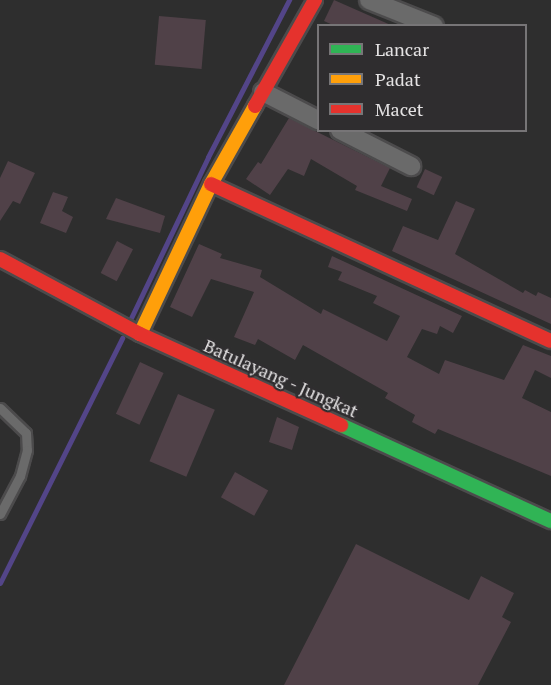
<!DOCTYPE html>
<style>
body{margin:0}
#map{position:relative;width:551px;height:685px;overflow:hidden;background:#2e2e2e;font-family:"PT Serif",serif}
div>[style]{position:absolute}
.stream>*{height:5px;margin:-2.5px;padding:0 2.5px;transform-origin:2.5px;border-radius:2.5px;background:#534588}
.building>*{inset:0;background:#504148;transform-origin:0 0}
.roads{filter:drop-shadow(2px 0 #4c4b4c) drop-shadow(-2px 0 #4c4b4c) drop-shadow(0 2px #4c4b4c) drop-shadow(0 -2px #4c4b4c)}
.lane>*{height:9px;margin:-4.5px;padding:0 4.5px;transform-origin:4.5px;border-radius:4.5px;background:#6a6a6a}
.street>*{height:18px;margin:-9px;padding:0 9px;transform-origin:9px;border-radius:9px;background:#6a6a6a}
.fast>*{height:14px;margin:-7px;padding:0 7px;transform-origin:7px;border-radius:7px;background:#30b455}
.slow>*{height:14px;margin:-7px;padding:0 7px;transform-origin:7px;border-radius:7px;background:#ff9f0a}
.jam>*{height:14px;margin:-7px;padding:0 7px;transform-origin:7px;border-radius:7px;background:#e5322d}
span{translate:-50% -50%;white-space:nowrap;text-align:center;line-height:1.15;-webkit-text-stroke:4.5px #2f2d2f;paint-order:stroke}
.street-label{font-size:18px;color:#e4e2e3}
.legend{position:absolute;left:317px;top:24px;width:210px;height:108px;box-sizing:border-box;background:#2f2d2f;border:2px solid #777577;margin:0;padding:8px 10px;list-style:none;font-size:18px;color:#e4e2e3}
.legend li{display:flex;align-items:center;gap:12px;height:30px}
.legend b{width:30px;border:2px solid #777577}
</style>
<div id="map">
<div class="stream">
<i style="left:131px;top:318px;width:178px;rotate:-64.4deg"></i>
<i style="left:208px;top:157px;width:177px;rotate:-62.7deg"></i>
<i style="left:0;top:583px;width:274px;rotate:-63.5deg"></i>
</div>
<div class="building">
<i style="clip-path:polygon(334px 0,393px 26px,335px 26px,324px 21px)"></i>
<i style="left:159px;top:16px;width:47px;height:49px;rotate:5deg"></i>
<i style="clip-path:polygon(289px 118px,390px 168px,381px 186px,412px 199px,407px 211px,355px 190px,357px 186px,311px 159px,304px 176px,288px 169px,270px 195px,246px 179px,258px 162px,261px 164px)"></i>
<i style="clip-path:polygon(8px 161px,35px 173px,20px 204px,13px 201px,0 221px,0 178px)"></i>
<i style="left:425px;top:169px;width:19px;height:20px;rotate:25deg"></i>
<i style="clip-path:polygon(53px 192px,68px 197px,62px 211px,73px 217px,66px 233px,40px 223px)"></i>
<i style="clip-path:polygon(116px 198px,165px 216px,160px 233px,106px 219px)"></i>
<i style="clip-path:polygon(456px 201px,475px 209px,455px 254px,523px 293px,525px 290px,536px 296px,538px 292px,551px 298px,551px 324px,392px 251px,403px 226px,438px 240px)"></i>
<i style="left:117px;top:241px;width:18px;height:36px;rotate:27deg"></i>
<i style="clip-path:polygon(199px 244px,222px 254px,220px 258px,262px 270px,260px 277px,321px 314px,323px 309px,387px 341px,400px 316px,373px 303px,377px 296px,338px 280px,342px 272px,328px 267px,332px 256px,462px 316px,453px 333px,440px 326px,437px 334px,422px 329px,407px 357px,439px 374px,445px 360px,504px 380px,523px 345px,551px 356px,551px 378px,535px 370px,522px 398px,551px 412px,551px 476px,438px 429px,435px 434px,412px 422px,415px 415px,385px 398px,388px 393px,303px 345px,295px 360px,258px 339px,255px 345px,234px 337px,254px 292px,211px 279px,192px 317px,170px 307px)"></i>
<i style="left:140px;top:362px;width:26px;height:57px;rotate:25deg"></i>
<i style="left:178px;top:394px;width:40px;height:73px;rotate:23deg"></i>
<i style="clip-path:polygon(277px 417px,299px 427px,292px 450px,269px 442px)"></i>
<i style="left:235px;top:472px;width:38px;height:29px;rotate:29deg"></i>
<i style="clip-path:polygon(356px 544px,469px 600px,481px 576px,514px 593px,502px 617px,511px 622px,478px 685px,284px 685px)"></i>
</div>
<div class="roads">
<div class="lane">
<i style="left:0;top:408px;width:36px;rotate:44deg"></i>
<i style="left:26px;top:433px;width:17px;rotate:87deg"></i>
<i style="left:27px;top:450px;width:27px;rotate:105deg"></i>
<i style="left:20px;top:476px;width:43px;rotate:117.8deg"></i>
</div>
<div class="street">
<i style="left:369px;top:0;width:70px;rotate:21.8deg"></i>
<i style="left:263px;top:92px;width:62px;rotate:27deg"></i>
<i style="left:340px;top:130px;width:80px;rotate:26.9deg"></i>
</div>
<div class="fast">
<i style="left:341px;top:425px;width:231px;rotate:24.6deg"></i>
</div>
<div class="slow">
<i style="left:140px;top:334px;width:166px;rotate:-64.7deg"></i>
<i style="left:211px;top:184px;width:90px;rotate:-60.6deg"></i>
</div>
<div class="jam">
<i style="left:255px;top:106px;width:122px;rotate:-60.5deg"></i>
<i style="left:211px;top:184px;width:374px;rotate:24.8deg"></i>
<i style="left:0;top:259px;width:159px;rotate:28.2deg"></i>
<i style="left:140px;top:334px;width:221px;rotate:24.4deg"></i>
</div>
</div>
<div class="street-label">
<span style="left:281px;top:378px;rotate:24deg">Batulayang - Jungkat</span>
</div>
<ul class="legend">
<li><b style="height:8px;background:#30b455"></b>Lancar</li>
<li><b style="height:8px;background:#ff9f0a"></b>Padat</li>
<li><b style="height:8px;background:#e5322d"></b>Macet</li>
</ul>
</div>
